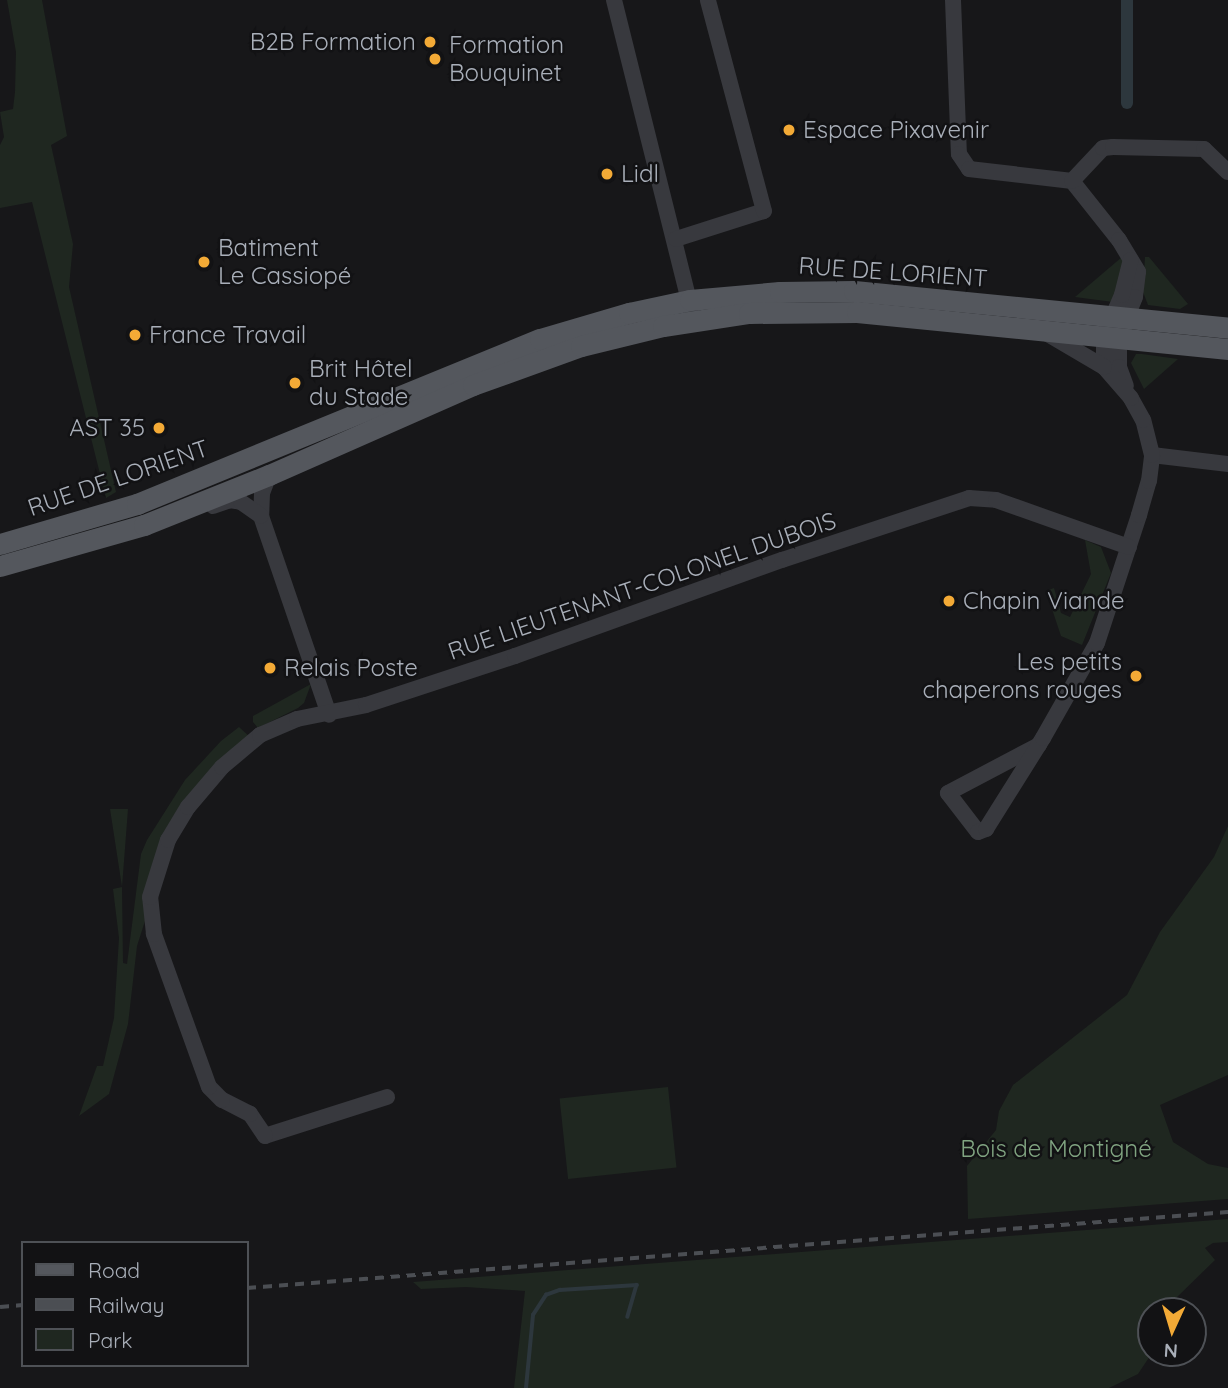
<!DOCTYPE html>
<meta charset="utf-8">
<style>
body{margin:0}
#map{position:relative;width:1228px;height:1388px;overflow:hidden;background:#171719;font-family:Quicksand,sans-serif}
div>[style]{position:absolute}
.green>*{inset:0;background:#1f2720;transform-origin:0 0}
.stream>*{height:3.5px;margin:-1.75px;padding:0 1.75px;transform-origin:1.75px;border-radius:1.75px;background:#2d373d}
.canal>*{height:12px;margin:-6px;padding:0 6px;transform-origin:6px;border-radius:6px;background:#2d373d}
.minor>*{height:16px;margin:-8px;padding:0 8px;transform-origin:8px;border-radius:8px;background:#38393e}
.major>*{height:21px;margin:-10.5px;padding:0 10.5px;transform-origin:10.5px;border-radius:10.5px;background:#54575d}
.rail>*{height:3.5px;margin-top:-1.75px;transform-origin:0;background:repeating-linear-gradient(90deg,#4b4e53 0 9px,transparent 0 16px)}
.dots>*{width:19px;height:19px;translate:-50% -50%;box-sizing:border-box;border:4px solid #121214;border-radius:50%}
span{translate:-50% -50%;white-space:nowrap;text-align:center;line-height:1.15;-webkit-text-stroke:5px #121214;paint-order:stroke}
.poi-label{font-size:24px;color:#a9afb9}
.right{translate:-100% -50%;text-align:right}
.left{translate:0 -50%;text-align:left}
.street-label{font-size:24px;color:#a9afb9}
.park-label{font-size:24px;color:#80a481}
.legend{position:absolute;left:21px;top:1241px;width:228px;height:126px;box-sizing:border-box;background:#121214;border:2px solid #4e5156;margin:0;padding:9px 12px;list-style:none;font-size:21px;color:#a9afb9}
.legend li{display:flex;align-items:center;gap:14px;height:35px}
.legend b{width:35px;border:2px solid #4e5156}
.north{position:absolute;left:1137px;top:1297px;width:70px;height:70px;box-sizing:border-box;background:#121214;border:2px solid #4e5156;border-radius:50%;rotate:184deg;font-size:19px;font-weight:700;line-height:28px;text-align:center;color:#a9afb9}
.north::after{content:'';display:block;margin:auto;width:24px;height:32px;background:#f3aa36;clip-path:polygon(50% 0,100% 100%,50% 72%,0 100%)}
</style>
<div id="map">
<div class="green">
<i style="clip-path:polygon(7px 0,42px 0,67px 136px,51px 145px,73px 244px,69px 287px,116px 492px,106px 498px,32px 202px,0 208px,0 145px,4px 137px,0 112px,13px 109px,15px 92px,16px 52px)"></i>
<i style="clip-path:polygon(1122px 257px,1124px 261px,1113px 302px,1075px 297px)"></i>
<i style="clip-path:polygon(1145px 257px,1149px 257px,1188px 304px,1180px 309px,1148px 305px,1143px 292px)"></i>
<i style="clip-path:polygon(1136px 354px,1142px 354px,1178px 359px,1144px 389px,1131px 363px)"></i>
<i style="clip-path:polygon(1085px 540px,1101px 547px,1111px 573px,1082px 645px,1061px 636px,1046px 591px,1054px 588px,1061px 613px,1070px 617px,1091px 574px)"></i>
<i style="clip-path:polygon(311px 684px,304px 703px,298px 708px,258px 728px,253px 722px,253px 716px)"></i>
<i style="clip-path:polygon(239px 727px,250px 737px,181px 808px,137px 946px,128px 1024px,109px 1094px,79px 1116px,97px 1066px,103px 1066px,114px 1018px,119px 938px,113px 889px,122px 887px,110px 809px,128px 809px,122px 887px,123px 963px,127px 964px,141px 854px,147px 840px,185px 780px,221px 741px)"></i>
<i style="clip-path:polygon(1228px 826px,1228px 1075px,1160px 1105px,1173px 1142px,1208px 1164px,1228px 1168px,1228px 1199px,968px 1219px,967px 1166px,996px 1130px,999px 1111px,1013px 1085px,1127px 995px,1160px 932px,1214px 857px)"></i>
<i style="left:668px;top:1087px;width:81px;height:109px;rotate:84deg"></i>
<i style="clip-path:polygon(1228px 1219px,1228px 1242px,1213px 1243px,1205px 1248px,1215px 1260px,1172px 1302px,1167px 1311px,1151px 1311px,1152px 1353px,1138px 1374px,1109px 1388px,514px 1388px,525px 1291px,466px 1287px,421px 1289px,413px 1282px)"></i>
</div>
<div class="stream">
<i style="left:526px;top:1388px;width:73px;rotate:-84.5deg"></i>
<i style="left:533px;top:1315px;width:24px;rotate:-57deg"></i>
<i style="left:546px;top:1295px;width:15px;rotate:-20deg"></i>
<i style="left:560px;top:1290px;width:77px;rotate:-3.7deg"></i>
<i style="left:637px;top:1285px;width:33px;rotate:106deg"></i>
</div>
<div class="canal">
<i style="left:1127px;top:0;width:103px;rotate:90deg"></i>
</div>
<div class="minor">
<i style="left:614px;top:0;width:331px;rotate:76deg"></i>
<i style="left:953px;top:0;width:154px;rotate:87.8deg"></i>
<i style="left:959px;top:154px;width:18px;rotate:56deg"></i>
<i style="left:969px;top:169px;width:104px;rotate:6.6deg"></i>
<i style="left:1072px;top:181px;width:75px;rotate:51.5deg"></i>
<i style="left:1119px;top:240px;width:37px;rotate:59deg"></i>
<i style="left:1138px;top:272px;width:25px;rotate:97deg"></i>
<i style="left:1135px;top:297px;width:24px;rotate:112deg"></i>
<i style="left:1126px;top:319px;width:32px;rotate:103deg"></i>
<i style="left:1119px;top:350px;width:17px;rotate:90deg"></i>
<i style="left:1119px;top:367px;width:20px;rotate:70deg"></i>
<i style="left:1072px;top:181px;width:45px;rotate:-46.8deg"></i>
<i style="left:1103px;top:148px;width:10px;rotate:-6deg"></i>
<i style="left:1113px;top:147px;width:91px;rotate:1.3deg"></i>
<i style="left:1204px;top:149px;width:33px;rotate:44deg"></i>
<i style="left:676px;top:239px;width:92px;rotate:-17.7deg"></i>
<i style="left:764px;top:211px;width:218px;rotate:-104.9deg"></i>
<i style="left:1104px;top:367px;width:30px;rotate:-90deg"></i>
<i style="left:1104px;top:337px;width:46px;rotate:-66.8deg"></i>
<i style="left:1122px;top:295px;width:36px;rotate:-76deg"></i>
<i style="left:1152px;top:455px;width:77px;rotate:6.8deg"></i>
<i style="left:269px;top:475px;width:19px;rotate:111deg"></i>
<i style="left:262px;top:493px;width:23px;rotate:92deg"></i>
<i style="left:261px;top:516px;width:210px;rotate:71.1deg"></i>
<i style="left:213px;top:506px;width:18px;rotate:-19deg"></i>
<i style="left:230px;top:500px;width:11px;rotate:10deg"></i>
<i style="left:241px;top:502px;width:24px;rotate:35deg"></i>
<i style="left:1039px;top:745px;width:103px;rotate:152.2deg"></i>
<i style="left:948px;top:793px;width:49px;rotate:52.4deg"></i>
<i style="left:978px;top:832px;width:9px;rotate:-21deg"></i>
<i style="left:986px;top:829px;width:107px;rotate:-57.9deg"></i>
<i style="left:1043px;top:738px;width:109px;rotate:-60.4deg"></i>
<i style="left:1097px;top:643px;width:135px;rotate:-71.8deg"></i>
<i style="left:1139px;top:515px;width:35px;rotate:-74deg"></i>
<i style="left:1149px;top:481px;width:26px;rotate:-83deg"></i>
<i style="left:1152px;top:455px;width:36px;rotate:-104deg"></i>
<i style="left:1143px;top:420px;width:25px;rotate:-119deg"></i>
<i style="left:1131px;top:398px;width:41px;rotate:-131.1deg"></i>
<i style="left:1104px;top:367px;width:67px;rotate:-149.6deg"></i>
<i style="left:387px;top:1097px;width:128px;rotate:162.3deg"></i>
<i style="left:265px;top:1136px;width:27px;rotate:-124deg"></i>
<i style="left:250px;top:1114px;width:31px;rotate:-153deg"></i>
<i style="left:222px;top:1100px;width:18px;rotate:-135deg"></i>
<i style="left:209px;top:1087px;width:163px;rotate:-109.8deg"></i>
<i style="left:154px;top:934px;width:37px;rotate:-96deg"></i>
<i style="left:150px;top:897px;width:60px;rotate:-72.5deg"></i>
<i style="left:168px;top:840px;width:39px;rotate:-59deg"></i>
<i style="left:188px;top:807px;width:52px;rotate:-49.6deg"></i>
<i style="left:222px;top:767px;width:50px;rotate:-40.1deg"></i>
<i style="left:260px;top:735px;width:40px;rotate:-23.4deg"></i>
<i style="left:297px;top:719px;width:70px;rotate:-11.5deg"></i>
<i style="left:366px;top:705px;width:157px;rotate:-18.2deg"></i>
<i style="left:515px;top:656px;width:284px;rotate:-19.8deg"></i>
<i style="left:782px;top:560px;width:197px;rotate:-18.3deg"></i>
<i style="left:969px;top:498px;width:27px;rotate:4deg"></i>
<i style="left:996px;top:500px;width:141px;rotate:19.5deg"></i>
</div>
<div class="major">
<i style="left:0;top:544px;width:143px;rotate:-16.3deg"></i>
<i style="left:137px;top:504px;width:435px;rotate:-22.3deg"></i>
<i style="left:540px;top:339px;width:93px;rotate:-16.3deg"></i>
<i style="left:629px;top:313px;width:62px;rotate:-12deg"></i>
<i style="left:690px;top:300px;width:90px;rotate:-5.1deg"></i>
<i style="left:780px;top:292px;width:74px;rotate:-0.8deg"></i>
<i style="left:854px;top:291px;width:376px;rotate:5.6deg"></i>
<i style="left:0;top:566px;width:150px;rotate:-15.9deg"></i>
<i style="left:144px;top:525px;width:135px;rotate:-21.8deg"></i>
<i style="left:269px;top:475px;width:223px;rotate:-23.8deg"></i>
<i style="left:473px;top:385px;width:115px;rotate:-19.9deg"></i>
<i style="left:581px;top:346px;width:84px;rotate:-13.7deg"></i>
<i style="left:663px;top:326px;width:87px;rotate:-8.6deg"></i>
<i style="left:749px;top:313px;width:108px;rotate:-0.5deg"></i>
<i style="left:857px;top:312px;width:373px;rotate:5.7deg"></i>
</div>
<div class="rail">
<i style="left:247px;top:1288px;width:984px;rotate:-4.43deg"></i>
<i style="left:0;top:1307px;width:23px;rotate:-5deg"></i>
</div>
<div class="dots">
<i style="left:430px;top:42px;background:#f3aa36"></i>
<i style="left:435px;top:59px;background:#f3aa36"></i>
<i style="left:789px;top:130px;background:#f3aa36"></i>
<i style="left:607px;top:174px;background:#f3aa36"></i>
<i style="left:204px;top:262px;background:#f3aa36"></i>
<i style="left:135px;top:335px;background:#f3aa36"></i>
<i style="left:295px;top:383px;background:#f3aa36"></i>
<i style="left:159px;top:428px;background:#f3aa36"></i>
<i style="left:949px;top:601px;background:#f3aa36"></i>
<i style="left:270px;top:668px;background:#f3aa36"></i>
<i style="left:1136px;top:676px;background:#f3aa36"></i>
</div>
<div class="poi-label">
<span class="right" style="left:416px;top:42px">B2B Formation</span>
<span class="left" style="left:449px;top:59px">Formation<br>Bouquinet</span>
<span class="left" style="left:803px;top:130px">Espace Pixavenir</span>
<span class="left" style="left:621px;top:174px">Lidl</span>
<span class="left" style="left:218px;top:262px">Batiment<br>Le Cassiopé</span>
<span class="left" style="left:149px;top:335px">France Travail</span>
<span class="left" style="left:309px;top:383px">Brit Hôtel<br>du Stade</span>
<span class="right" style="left:145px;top:428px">AST 35</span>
<span class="left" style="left:963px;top:601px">Chapin Viande</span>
<span class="right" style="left:1122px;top:676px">Les petits<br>chaperons rouges</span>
<span class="left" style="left:284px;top:668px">Relais Poste</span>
</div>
<div class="street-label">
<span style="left:893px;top:272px;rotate:4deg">RUE DE LORIENT</span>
<span style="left:118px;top:478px;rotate:-19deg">RUE DE LORIENT</span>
<span style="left:642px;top:586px;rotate:-19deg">RUE LIEUTENANT-COLONEL DUBOIS</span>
</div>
<div class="park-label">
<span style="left:1056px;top:1149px">Bois de Montigné</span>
</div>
<ul class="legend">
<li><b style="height:9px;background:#54575d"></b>Road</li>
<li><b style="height:9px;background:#4b4e53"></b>Railway</li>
<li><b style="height:19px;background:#1f2720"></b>Park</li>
</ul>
<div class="north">N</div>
</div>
